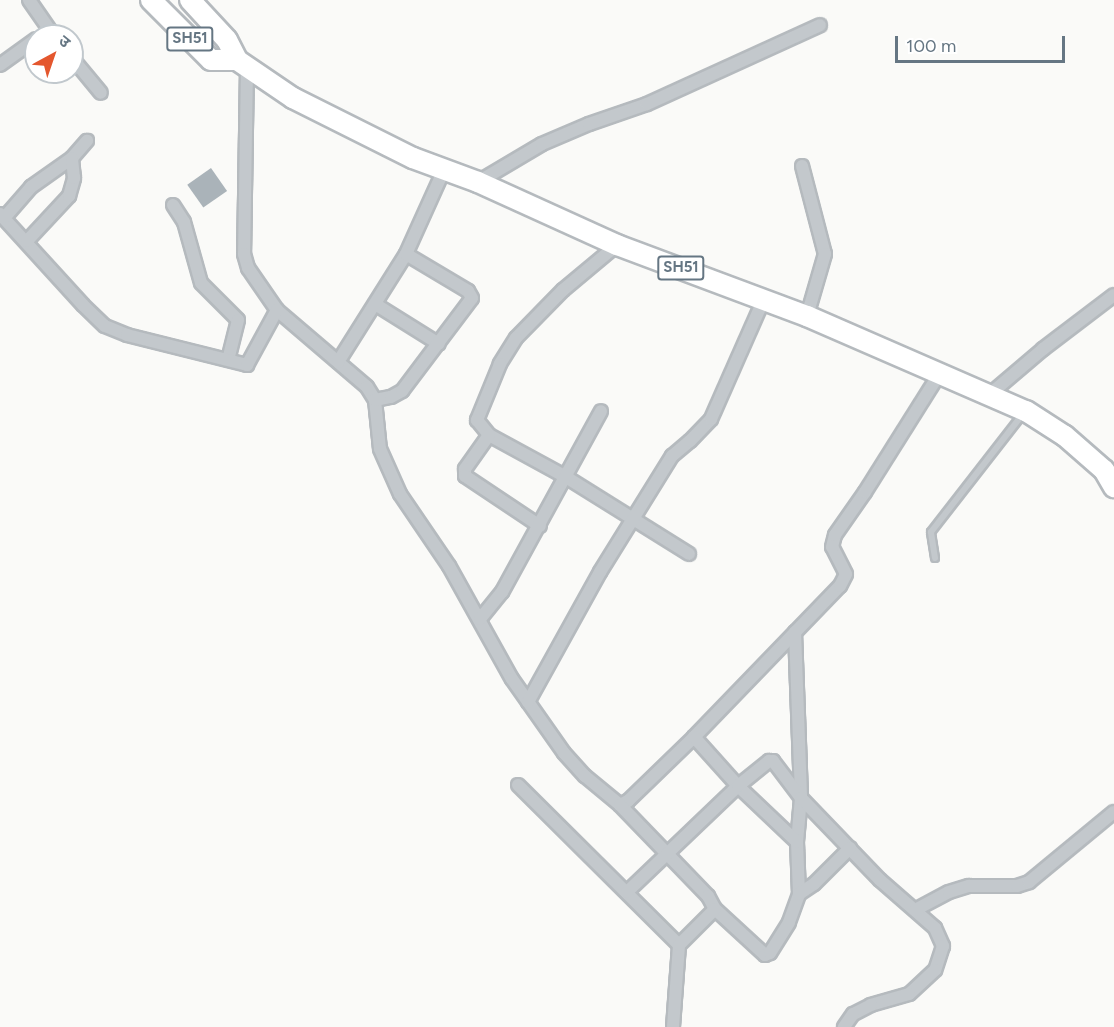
<!DOCTYPE html>
<meta charset="utf-8">
<style>
body{margin:0}
#map{position:relative;width:1114px;height:1027px;overflow:hidden;background:#fafaf8;font-family:Figtree,"Noto Sans Devanagari",sans-serif}
div>[style]{position:absolute}
.building>*{inset:0;background:#aab3b9;transform-origin:0 0}
.roads{filter:drop-shadow(2px 0 #b5babe) drop-shadow(-2px 0 #b5babe) drop-shadow(0 2px #b5babe) drop-shadow(0 -2px #b5babe)}
.lane>*{height:6px;margin:-3px;padding:0 3px;transform-origin:3px;border-radius:3px;background:#c3c8cc}
.street>*{height:12px;margin:-6px;padding:0 6px;transform-origin:6px;border-radius:6px;background:#c3c8cc}
.primary>*{height:20px;margin:-10px;padding:0 10px;transform-origin:10px;border-radius:10px;background:#fff}
span{translate:-50% -50%;white-space:nowrap;text-align:center;line-height:1.15;-webkit-text-stroke:6px #fff;paint-order:stroke}
.shield-label span{padding:2px 4px;background:#fff;border:2px solid;border-radius:4px;-webkit-text-stroke-width:0}
.shield-label{font-size:15px;color:#657683;font-weight:700}
.north{position:absolute;left:24px;top:24px;width:60px;height:60px;box-sizing:border-box;background:#fff;border:2px solid #c1c8cd;border-radius:50%;rotate:40deg;font-size:16px;font-weight:700;line-height:24px;text-align:center;color:#657683}
.north::after{content:'';display:block;margin:auto;width:21px;height:27px;background:#e4572e;clip-path:polygon(50% 0,100% 100%,50% 72%,0 100%)}
.scale{position:absolute;left:895px;top:36px;width:170px;height:27px;box-sizing:border-box;border:3px solid #657683;border-top:0;padding-left:8px;font-size:18px;line-height:21px;white-space:nowrap;color:#657683;-webkit-text-stroke:4px #fff;paint-order:stroke}
</style>
<div id="map">
<div class="building">
<i style="left:211px;top:168px;width:28px;height:29px;rotate:55deg"></i>
</div>
<div class="roads">
<div class="lane">
<i style="left:935px;top:558px;width:26px;rotate:-99deg"></i>
<i style="left:931px;top:532px;width:150px;rotate:-52.1deg"></i>
</div>
<div class="street">
<i style="left:29px;top:0;width:44px;rotate:55.2deg"></i>
<i style="left:72px;top:58px;width:45px;rotate:50.4deg"></i>
<i style="left:0;top:65px;width:44px;rotate:-35.8deg"></i>
<i style="left:247px;top:67px;width:187px;rotate:90.9deg"></i>
<i style="left:244px;top:254px;width:15px;rotate:74deg"></i>
<i style="left:248px;top:268px;width:51px;rotate:55.4deg"></i>
<i style="left:277px;top:310px;width:118px;rotate:40.5deg"></i>
<i style="left:367px;top:387px;width:15px;rotate:58deg"></i>
<i style="left:375px;top:400px;width:49px;rotate:84.2deg"></i>
<i style="left:380px;top:449px;width:49px;rotate:66deg"></i>
<i style="left:400px;top:494px;width:87px;rotate:55.8deg"></i>
<i style="left:449px;top:566px;width:129px;rotate:60.9deg"></i>
<i style="left:512px;top:679px;width:90px;rotate:54.9deg"></i>
<i style="left:564px;top:753px;width:31px;rotate:48deg"></i>
<i style="left:585px;top:776px;width:45px;rotate:39.6deg"></i>
<i style="left:620px;top:805px;width:9px;rotate:-27deg"></i>
<i style="left:628px;top:801px;width:92px;rotate:-44.1deg"></i>
<i style="left:694px;top:737px;width:210px;rotate:-46deg"></i>
<i style="left:840px;top:586px;width:13px;rotate:-63deg"></i>
<i style="left:846px;top:574px;width:30px;rotate:-117deg"></i>
<i style="left:832px;top:547px;width:12px;rotate:-76deg"></i>
<i style="left:835px;top:535px;width:52px;rotate:-55.1deg"></i>
<i style="left:865px;top:492px;width:141px;rotate:-57.8deg"></i>
<i style="left:802px;top:166px;width:91px;rotate:75.4deg"></i>
<i style="left:825px;top:254px;width:65px;rotate:106.2deg"></i>
<i style="left:478px;top:182px;width:74px;rotate:-30.7deg"></i>
<i style="left:542px;top:144px;width:51px;rotate:-23.1deg"></i>
<i style="left:589px;top:124px;width:61px;rotate:-19deg"></i>
<i style="left:647px;top:104px;width:190px;rotate:-24.5deg"></i>
<i style="left:173px;top:205px;width:20px;rotate:57deg"></i>
<i style="left:184px;top:222px;width:63px;rotate:74.4deg"></i>
<i style="left:201px;top:283px;width:52px;rotate:45deg"></i>
<i style="left:238px;top:320px;width:41px;rotate:104deg"></i>
<i style="left:0;top:214px;width:123px;rotate:47.6deg"></i>
<i style="left:83px;top:305px;width:30px;rotate:44deg"></i>
<i style="left:105px;top:326px;width:24px;rotate:22deg"></i>
<i style="left:127px;top:335px;width:124px;rotate:14deg"></i>
<i style="left:247px;top:365px;width:63px;rotate:-61.4deg"></i>
<i style="left:5px;top:217px;width:40px;rotate:-49deg"></i>
<i style="left:31px;top:187px;width:50px;rotate:-35.3deg"></i>
<i style="left:72px;top:158px;width:23px;rotate:-49deg"></i>
<i style="left:27px;top:241px;width:62px;rotate:-47deg"></i>
<i style="left:69px;top:196px;width:19px;rotate:-74deg"></i>
<i style="left:74px;top:178px;width:20px;rotate:-96deg"></i>
<i style="left:617px;top:245px;width:70px;rotate:140.2deg"></i>
<i style="left:563px;top:290px;width:67px;rotate:134.4deg"></i>
<i style="left:516px;top:338px;width:31px;rotate:122deg"></i>
<i style="left:500px;top:364px;width:61px;rotate:112.3deg"></i>
<i style="left:477px;top:420px;width:19px;rotate:51deg"></i>
<i style="left:489px;top:435px;width:88px;rotate:28.6deg"></i>
<i style="left:566px;top:477px;width:145px;rotate:32deg"></i>
<i style="left:375px;top:304px;width:75px;rotate:32deg"></i>
<i style="left:338px;top:362px;width:128px;rotate:-57.8deg"></i>
<i style="left:406px;top:254px;width:92px;rotate:-65.7deg"></i>
<i style="left:989px;top:395px;width:71px;rotate:-40.4deg"></i>
<i style="left:1043px;top:349px;width:89px;rotate:-37.3deg"></i>
<i style="left:375px;top:400px;width:16px;rotate:-11deg"></i>
<i style="left:391px;top:397px;width:13px;rotate:-29deg"></i>
<i style="left:402px;top:391px;width:116px;rotate:-53deg"></i>
<i style="left:472px;top:298px;width:8px;rotate:-120deg"></i>
<i style="left:468px;top:291px;width:72px;rotate:-149.2deg"></i>
<i style="left:489px;top:435px;width:42px;rotate:125.2deg"></i>
<i style="left:465px;top:469px;width:7px;rotate:90deg"></i>
<i style="left:465px;top:476px;width:90px;rotate:33.7deg"></i>
<i style="left:480px;top:619px;width:35px;rotate:-51deg"></i>
<i style="left:502px;top:592px;width:206px;rotate:-61.3deg"></i>
<i style="left:795px;top:632px;width:166px;rotate:87.9deg"></i>
<i style="left:801px;top:798px;width:44px;rotate:95.2deg"></i>
<i style="left:528px;top:702px;width:149px;rotate:-61deg"></i>
<i style="left:600px;top:572px;width:137px;rotate:-58.2deg"></i>
<i style="left:672px;top:456px;width:23px;rotate:-40deg"></i>
<i style="left:690px;top:441px;width:30px;rotate:-46deg"></i>
<i style="left:711px;top:419px;width:131px;rotate:-66.2deg"></i>
<i style="left:518px;top:785px;width:227px;rotate:44.8deg"></i>
<i style="left:620px;top:805px;width:127px;rotate:46deg"></i>
<i style="left:708px;top:896px;width:15px;rotate:62deg"></i>
<i style="left:715px;top:909px;width:68px;rotate:42.6deg"></i>
<i style="left:765px;top:955px;width:5px;rotate:-22deg"></i>
<i style="left:770px;top:953px;width:36px;rotate:-58deg"></i>
<i style="left:789px;top:922px;width:30px;rotate:-70deg"></i>
<i style="left:799px;top:894px;width:52px;rotate:-92.2deg"></i>
<i style="left:797px;top:842px;width:81px;rotate:-136.5deg"></i>
<i style="left:738px;top:786px;width:66px;rotate:-131.9deg"></i>
<i style="left:627px;top:892px;width:153px;rotate:-43.7deg"></i>
<i style="left:738px;top:786px;width:40px;rotate:-39deg"></i>
<i style="left:769px;top:761px;width:4px"></i>
<i style="left:773px;top:761px;width:46px;rotate:52.9deg"></i>
<i style="left:801px;top:798px;width:114px;rotate:46.1deg"></i>
<i style="left:880px;top:880px;width:73px;rotate:41.1deg"></i>
<i style="left:935px;top:928px;width:20px;rotate:66deg"></i>
<i style="left:943px;top:946px;width:25px;rotate:108deg"></i>
<i style="left:935px;top:970px;width:35px;rotate:137deg"></i>
<i style="left:909px;top:994px;width:40px;rotate:164deg"></i>
<i style="left:871px;top:1005px;width:20px;rotate:153deg"></i>
<i style="left:853px;top:1014px;width:16px;rotate:125deg"></i>
<i style="left:799px;top:894px;width:18px;rotate:-34deg"></i>
<i style="left:814px;top:884px;width:51px;rotate:-45deg"></i>
<i style="left:915px;top:910px;width:38px;rotate:-28deg"></i>
<i style="left:949px;top:892px;width:21px;rotate:-17deg"></i>
<i style="left:969px;top:886px;width:48px"></i>
<i style="left:1017px;top:886px;width:13px;rotate:-18deg"></i>
<i style="left:1029px;top:882px;width:110px;rotate:-39.5deg"></i>
<i style="left:673px;top:1027px;width:82px;rotate:-85.8deg"></i>
<i style="left:679px;top:945px;width:51px;rotate:-45deg"></i>
</div>
<div class="primary">
<i style="left:151px;top:0;width:85px;rotate:45deg"></i>
<i style="left:211px;top:60px;width:26px"></i>
<i style="left:190px;top:0;width:54px;rotate:47.2deg"></i>
<i style="left:227px;top:40px;width:22px;rotate:63deg"></i>
<i style="left:237px;top:60px;width:68px;rotate:34.2deg"></i>
<i style="left:293px;top:98px;width:134px;rotate:26.6deg"></i>
<i style="left:413px;top:158px;width:69px;rotate:20.3deg"></i>
<i style="left:478px;top:182px;width:153px;rotate:24.4deg"></i>
<i style="left:617px;top:245px;width:203px;rotate:20.5deg"></i>
<i style="left:807px;top:316px;width:239px;rotate:23.5deg"></i>
<i style="left:1026px;top:411px;width:46px;rotate:32.7deg"></i>
<i style="left:1065px;top:436px;width:52px;rotate:41.1deg"></i>
<i style="left:1104px;top:470px;width:20px;rotate:60deg"></i>
</div>
</div>
<div class="shield-label">
<span style="left:190px;top:39px">SH51</span>
<span style="left:681px;top:268px">SH51</span>
</div>
<div class="north">उ</div>
<div class="scale">100 m</div>
</div>
